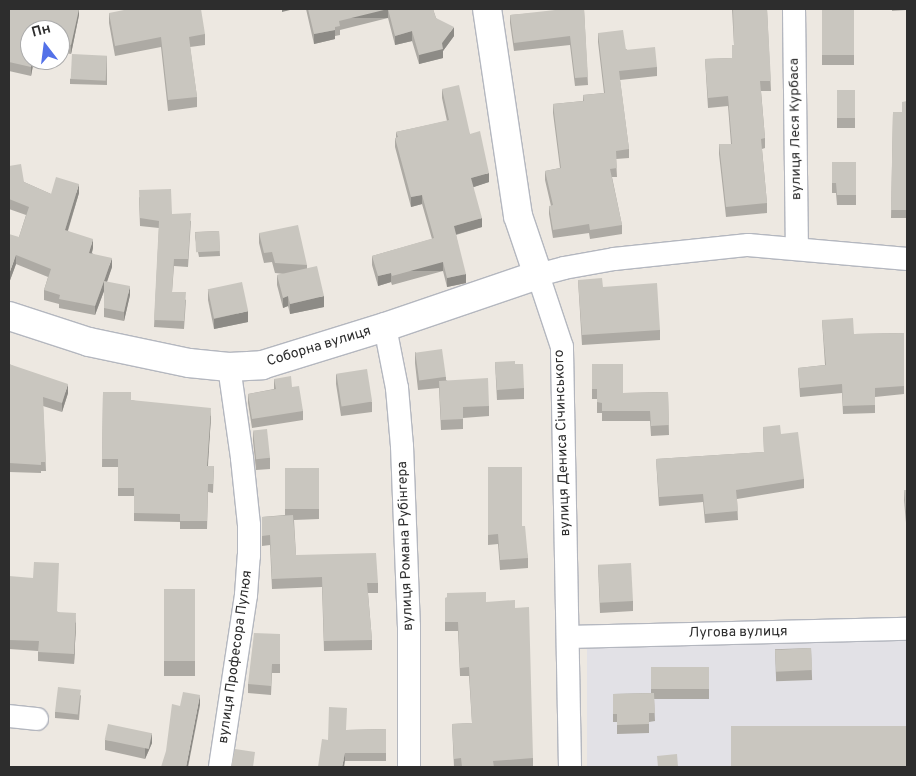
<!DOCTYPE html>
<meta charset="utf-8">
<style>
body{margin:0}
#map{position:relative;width:916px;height:776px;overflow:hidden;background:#ede8e1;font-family:Overpass,sans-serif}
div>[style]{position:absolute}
.industrial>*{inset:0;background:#e2e1e6;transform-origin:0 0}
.roads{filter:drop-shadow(1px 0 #b4b7bf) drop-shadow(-1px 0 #b4b7bf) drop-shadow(0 1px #b4b7bf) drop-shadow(0 -1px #b4b7bf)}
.minor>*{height:22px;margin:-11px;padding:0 11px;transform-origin:11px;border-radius:11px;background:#fff}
.tertiary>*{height:28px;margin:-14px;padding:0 14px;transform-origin:14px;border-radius:14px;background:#fff}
.wall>*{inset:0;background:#adaaa4;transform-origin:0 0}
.shaded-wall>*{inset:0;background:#8d8b86;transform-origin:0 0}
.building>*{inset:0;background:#c9c6bf;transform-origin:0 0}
span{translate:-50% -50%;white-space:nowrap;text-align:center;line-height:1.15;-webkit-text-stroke:4px #fff;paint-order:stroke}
.street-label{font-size:14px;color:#2d2d2d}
.frame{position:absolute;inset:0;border:10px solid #2d2d2d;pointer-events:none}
.north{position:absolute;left:20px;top:20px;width:50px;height:50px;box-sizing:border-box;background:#fff;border:1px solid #ababab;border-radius:50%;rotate:345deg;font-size:14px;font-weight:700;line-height:20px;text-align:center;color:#2d2d2d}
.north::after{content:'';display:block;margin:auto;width:18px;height:22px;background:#5371e8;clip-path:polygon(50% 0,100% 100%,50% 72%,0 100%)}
</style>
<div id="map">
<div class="industrial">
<i style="left:907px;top:638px;width:129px;height:320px;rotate:90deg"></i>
</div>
<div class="roads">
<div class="minor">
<i style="left:794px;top:9px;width:239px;rotate:89.3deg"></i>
<i style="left:385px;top:327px;width:62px;rotate:78.9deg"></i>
<i style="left:397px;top:388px;width:58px;rotate:85.1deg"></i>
<i style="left:402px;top:446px;width:180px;rotate:87.8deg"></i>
<i style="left:409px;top:626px;width:141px;rotate:90deg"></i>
<i style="left:568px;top:637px;width:339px;rotate:-1.4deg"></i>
<i style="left:9px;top:716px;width:28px;rotate:6deg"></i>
<i style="left:220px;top:767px;width:174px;rotate:-81.4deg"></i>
<i style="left:246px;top:595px;width:39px;rotate:-86deg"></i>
<i style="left:249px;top:556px;width:31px;rotate:-90deg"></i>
<i style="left:249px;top:525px;width:67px;rotate:-96deg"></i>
<i style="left:242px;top:458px;width:92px;rotate:-98.1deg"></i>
<i style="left:570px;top:767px;width:420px;rotate:-91.1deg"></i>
<i style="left:562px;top:347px;width:76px;rotate:-108.4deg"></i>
<i style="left:538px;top:275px;width:27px;rotate:-15deg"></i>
<i style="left:564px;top:268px;width:51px;rotate:-10.2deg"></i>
<i style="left:614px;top:259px;width:135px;rotate:-6deg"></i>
<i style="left:748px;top:245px;width:160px;rotate:5deg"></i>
</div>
<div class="tertiary">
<i style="left:9px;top:316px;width:84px;rotate:18deg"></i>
<i style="left:89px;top:342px;width:102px;rotate:11.9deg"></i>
<i style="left:189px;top:363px;width:40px;rotate:5.7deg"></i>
<i style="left:229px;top:367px;width:33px;rotate:-3deg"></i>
<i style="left:262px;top:365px;width:129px;rotate:-17.2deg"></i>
<i style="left:385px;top:327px;width:162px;rotate:-18.8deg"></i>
<i style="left:538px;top:275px;width:62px;rotate:-108.7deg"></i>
<i style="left:518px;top:216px;width:209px;rotate:-98.5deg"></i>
</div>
</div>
<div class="wall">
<i style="clip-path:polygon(9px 9px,79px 9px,79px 15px,71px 54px,60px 52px,60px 30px,30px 30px,30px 60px,34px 60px,31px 76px,9px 71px)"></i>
<i style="clip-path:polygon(306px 9px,433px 9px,436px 18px,454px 36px,443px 51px,443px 58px,419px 64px,412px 41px,395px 45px,388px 18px,340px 30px,340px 35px,335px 36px,335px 39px,314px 44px)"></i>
<i style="clip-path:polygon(584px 9px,588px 85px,575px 86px,570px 45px,514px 51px,510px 23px,510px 15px)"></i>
<i style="clip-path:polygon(732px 9px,767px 9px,771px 91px,761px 91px,765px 138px,765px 148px,762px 149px,767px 203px,767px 213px,726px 217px,719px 154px,719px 144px,731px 144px,728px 106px,708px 108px,705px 59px,732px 58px,732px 45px,734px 45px)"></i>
<i style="left:822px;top:9px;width:32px;height:56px"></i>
<i style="clip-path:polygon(892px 9px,907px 9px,907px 10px,892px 11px)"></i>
<i style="clip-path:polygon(109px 13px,205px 34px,205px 45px,190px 47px,197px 97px,197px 107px,168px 111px,161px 47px,115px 56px,109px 23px)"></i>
<i style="clip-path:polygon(598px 33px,657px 67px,657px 76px,620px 80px,629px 149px,629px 158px,616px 159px,617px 177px,612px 177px,622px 225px,622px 234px,590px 239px,589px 233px,553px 238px,549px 214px,549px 206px,551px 206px,545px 180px,545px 171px,560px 168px,553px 113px,553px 104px,583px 101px,583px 95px,604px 93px,598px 42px)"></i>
<i style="clip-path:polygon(107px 56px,107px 85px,70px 84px,70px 79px)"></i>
<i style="clip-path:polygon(442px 89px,470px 134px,489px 182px,473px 187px,482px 227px,456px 235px,466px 283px,447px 287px,443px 271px,392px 285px,391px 282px,378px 286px,372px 265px,372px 256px,432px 239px,422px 204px,411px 207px,395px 147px,395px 138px,396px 138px,396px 132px,447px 121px,442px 98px)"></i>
<i style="left:855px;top:90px;width:38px;height:18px;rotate:90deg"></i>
<i style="clip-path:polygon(907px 101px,907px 218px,891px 218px,893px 112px,902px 112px)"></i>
<i style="clip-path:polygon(832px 162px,856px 162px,856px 205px,837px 205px,836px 193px,832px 193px)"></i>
<i style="clip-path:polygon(9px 166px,24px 182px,51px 194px,79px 193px,68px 231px,93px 248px,92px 253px,112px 267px,107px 282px,130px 295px,124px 321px,104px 317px,104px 291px,95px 315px,59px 308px,59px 304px,44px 300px,44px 290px,48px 277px,16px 264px,9px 283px,19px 237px,26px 215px,9px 209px)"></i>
<i style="clip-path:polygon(139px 197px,172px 214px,191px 221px,188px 267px,174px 266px,172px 292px,186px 300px,184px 329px,154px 327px,159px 228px,140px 226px)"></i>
<i style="clip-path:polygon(219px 231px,220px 256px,199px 257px,195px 237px,195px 232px)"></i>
<i style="clip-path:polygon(259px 233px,307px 265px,307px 269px,324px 307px,290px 314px,288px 306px,283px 308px,277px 285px,277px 275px,284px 274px,275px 273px,272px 262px,264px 263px,259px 243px)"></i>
<i style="clip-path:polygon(578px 280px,603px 287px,660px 330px,660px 340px,582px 345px)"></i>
<i style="clip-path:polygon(208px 290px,248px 322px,214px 329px,208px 300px)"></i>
<i style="clip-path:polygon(822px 320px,854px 334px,904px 333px,904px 394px,875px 397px,875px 413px,843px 414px,842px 393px,800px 397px,798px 368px,825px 365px)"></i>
<i style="clip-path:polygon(415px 352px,446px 377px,446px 380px,489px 406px,489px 416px,463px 418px,463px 429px,441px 430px,439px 388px,418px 390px,415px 363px)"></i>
<i style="clip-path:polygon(495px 362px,515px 364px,524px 388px,524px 399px,497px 400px)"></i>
<i style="clip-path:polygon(9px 364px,68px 393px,62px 412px,43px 406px,46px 471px,41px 471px,41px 473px,9px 472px)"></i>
<i style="clip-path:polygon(592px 364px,623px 393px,668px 392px,669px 435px,651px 436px,650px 421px,602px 421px,602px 413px,597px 413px,597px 399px,592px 399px)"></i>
<i style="clip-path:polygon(336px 374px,372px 402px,372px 412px,341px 416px,336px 384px)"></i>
<i style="clip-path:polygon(274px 379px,292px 387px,303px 411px,303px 420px,252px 428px,248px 403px,248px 394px,274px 389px)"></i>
<i style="clip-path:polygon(103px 392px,131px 400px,211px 416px,208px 466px,214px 466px,213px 493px,208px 492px,207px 529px,180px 529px,180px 522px,134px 521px,134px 496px,118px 496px,118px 467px,102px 467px)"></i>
<i style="clip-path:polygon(763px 427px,781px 434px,804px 479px,804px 488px,737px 499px,738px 520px,705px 523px,703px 502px,659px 506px,656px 459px,764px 452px)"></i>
<i style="clip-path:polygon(253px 431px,270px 458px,270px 469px,256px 470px,253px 441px)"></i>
<i style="clip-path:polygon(488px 467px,522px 526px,528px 558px,528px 568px,500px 570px,498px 544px,488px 545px)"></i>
<i style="clip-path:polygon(285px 468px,319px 468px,319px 519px,294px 520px,296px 555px,378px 583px,378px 593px,368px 593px,372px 640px,372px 650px,324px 651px,322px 587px,272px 589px,270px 545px,262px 546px,262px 517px,285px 515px)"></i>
<i style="clip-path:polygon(904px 490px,907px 490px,907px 534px,904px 500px)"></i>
<i style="clip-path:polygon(598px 565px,633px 601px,633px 611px,600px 613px)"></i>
<i style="clip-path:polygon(9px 576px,58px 612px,76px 623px,74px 664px,38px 661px,38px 651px,9px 649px)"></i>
<i style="left:164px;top:589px;width:31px;height:87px"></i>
<i style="clip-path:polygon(445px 598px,486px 602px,533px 758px,533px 767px,454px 767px,452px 724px,472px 723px,469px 676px,460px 676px,458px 631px,445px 631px)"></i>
<i style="clip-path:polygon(280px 634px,280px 673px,272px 673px,271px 695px,248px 693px,248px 684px)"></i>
<i style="left:811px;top:648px;width:32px;height:36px;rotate:88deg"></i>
<i style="clip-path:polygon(651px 667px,709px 667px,709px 699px,654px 699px,655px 721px,649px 722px,649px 733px,617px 734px,617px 722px,613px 722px,613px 694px,651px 693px)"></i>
<i style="clip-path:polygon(81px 695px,79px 720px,55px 718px,55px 712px)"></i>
<i style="clip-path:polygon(386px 729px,386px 761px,345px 761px,328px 740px,346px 730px)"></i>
<i style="clip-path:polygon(105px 740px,152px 743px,145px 759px,105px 750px)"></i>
</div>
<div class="shaded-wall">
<i style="clip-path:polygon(79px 9px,79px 15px,71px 54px,71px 45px)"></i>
<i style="clip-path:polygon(282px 9px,294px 9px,282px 12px)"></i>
<i style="left:388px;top:9px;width:9px;height:50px;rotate:90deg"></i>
<i style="clip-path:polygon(454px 27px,454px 36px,443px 51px,443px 58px,419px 64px,419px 55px,442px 43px)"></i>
<i style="clip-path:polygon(335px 30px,335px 39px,314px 44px,314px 34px)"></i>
<i style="clip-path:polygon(412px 31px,412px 41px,395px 45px,395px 36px)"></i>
<i style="clip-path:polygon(32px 60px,34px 60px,31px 76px,31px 67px)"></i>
<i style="clip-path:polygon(489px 173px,489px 182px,471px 188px,471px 178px)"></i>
<i style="clip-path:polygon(79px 184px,79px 193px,65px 239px,65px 230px)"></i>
<i style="clip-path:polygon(422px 195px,422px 204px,411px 207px,411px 197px)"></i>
<i style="clip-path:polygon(482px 218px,482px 227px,454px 235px,454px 226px)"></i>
<i style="clip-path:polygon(93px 239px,93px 248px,89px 262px,89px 253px)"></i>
<i style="clip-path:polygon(16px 255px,16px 264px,9px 283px,9px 274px)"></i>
<i style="clip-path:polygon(112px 258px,112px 267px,104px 290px,104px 281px)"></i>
<i style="left:443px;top:262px;width:9px;height:53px;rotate:90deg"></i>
<i style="clip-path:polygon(391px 273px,391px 282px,378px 286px,378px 276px)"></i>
<i style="clip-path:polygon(466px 274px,466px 283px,447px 287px,447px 278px)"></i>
<i style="clip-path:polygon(104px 281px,104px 291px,95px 315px,95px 306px)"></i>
<i style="clip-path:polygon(130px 286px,130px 295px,124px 321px,124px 312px)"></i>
<i style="clip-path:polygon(288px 296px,288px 306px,283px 308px,283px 298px)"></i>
<i style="clip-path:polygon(324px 296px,324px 307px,290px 314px,290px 304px)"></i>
<i style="clip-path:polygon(248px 311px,248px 322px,214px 329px,214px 319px)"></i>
<i style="clip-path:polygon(68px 384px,68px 393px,62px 412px,62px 403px)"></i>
<i style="clip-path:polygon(211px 408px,211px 416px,207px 474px,207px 466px)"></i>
<i style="clip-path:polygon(76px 613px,76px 623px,74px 664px,74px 654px)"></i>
<i style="clip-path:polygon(200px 695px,200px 705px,188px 767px,186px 767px)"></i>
<i style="clip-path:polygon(152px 733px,152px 743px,145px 759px,145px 748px)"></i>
<i style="clip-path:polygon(345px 753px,345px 761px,344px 767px,342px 767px)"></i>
</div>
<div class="building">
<i style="clip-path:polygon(9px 9px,79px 9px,71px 45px,60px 43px,60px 30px,30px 30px,30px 60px,32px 60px,31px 67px,9px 62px)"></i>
<i style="clip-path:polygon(129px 9px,201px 9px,205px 34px,189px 37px,197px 97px,168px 100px,161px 37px,115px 46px,109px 13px)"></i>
<i style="clip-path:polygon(308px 9px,433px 9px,436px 18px,454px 27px,442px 43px,443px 49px,419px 55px,412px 31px,395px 36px,388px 9px,339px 21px,340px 26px,335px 27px,335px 30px,314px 34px)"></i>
<i style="clip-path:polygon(555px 9px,584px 9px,588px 77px,575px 78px,570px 36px,514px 43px,510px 15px,555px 10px)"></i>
<i style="clip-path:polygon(733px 9px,767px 9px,771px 81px,760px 81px,765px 138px,761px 139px,767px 203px,726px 207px,719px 144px,732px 144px,728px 96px,708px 98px,705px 59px,732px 58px,732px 45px,734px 45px)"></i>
<i style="left:822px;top:9px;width:32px;height:46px"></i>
<i style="clip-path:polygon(623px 30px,626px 50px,655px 47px,657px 67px,619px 71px,629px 149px,616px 151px,617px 168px,610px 169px,622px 225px,590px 230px,589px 224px,553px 230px,549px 206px,553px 205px,545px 171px,561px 168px,553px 104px,584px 101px,583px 95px,605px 93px,598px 33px)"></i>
<i style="left:72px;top:54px;width:35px;height:25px;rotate:3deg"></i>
<i style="clip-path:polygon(459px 85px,470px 134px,480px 131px,489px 173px,471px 178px,482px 218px,454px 226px,466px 274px,447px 278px,443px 262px,392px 276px,391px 273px,378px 276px,372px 256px,434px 238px,422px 195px,411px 197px,395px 138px,398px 137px,396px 132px,449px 120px,442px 89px)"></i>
<i style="left:855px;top:90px;width:28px;height:18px;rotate:90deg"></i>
<i style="clip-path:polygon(907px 101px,907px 210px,891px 210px,893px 112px,902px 112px,902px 102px)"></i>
<i style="clip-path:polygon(832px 162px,856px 162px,856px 195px,837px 195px,836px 183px,832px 183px)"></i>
<i style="clip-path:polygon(21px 164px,24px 182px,51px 194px,56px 177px,79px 184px,65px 230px,93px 239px,89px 253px,112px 258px,104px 281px,130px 286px,124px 312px,104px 308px,104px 281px,95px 306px,59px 299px,60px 295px,44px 290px,51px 269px,16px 255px,9px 274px,9px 234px,19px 237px,29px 207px,9px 199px,9px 166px)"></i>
<i style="clip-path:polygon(171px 189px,172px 214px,191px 213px,188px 259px,174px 259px,172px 292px,186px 292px,184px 321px,154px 320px,159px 221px,140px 218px,139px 190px)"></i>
<i style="clip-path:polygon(298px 225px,307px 265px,275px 263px,272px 252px,264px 253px,259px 233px)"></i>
<i style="left:219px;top:231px;width:20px;height:24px;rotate:87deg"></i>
<i style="clip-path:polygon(317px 266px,324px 296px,290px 304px,288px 296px,283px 298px,277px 275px)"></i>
<i style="clip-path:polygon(602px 278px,603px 287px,657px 283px,660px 330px,582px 335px,578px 280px)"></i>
<i style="left:242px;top:282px;width:30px;height:35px;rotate:78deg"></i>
<i style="clip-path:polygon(853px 318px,854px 334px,904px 333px,904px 386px,875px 388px,875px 405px,843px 406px,842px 384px,800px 388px,798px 368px,826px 365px,822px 320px)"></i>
<i style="left:442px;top:349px;width:28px;height:27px;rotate:82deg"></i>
<i style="clip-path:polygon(515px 361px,515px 364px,523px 364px,524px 388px,497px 390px,495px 362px)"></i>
<i style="clip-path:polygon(9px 364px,68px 384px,62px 403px,43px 397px,46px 462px,41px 462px,41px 465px,9px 463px)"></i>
<i style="clip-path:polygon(592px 364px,623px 364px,623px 393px,668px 392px,669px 425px,651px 426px,650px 411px,602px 411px,602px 403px,597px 402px,597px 389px,592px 389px)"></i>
<i style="left:367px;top:369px;width:33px;height:31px;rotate:81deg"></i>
<i style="clip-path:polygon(291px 376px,292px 387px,299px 386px,303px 411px,252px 419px,248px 394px,276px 389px,274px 379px)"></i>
<i style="clip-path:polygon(488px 378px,489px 406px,463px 407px,463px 419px,441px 420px,439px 381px)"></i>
<i style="clip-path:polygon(103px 392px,131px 392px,131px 400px,211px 408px,207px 466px,214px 466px,213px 484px,208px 484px,207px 521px,180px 521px,180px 514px,134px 513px,134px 488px,118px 488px,118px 459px,102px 459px)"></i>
<i style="clip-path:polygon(780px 425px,781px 434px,798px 432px,804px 479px,736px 490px,738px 511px,705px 514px,703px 494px,659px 497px,656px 459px,764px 452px,763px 427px)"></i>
<i style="left:267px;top:429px;width:29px;height:14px;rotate:84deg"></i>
<i style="clip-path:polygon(488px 467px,522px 467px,522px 526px,525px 526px,528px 558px,500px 560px,498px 534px,488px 535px)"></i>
<i style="left:285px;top:468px;width:34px;height:41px"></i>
<i style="clip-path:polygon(904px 490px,907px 490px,907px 524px)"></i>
<i style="clip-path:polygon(293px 515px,296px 555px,376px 553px,378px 583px,367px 583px,372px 640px,324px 641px,322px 577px,272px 579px,270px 535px,262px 536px,262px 517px)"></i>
<i style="clip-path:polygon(34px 562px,59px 563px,57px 612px,76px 613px,74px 654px,38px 652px,39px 641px,9px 640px,9px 576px,33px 578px)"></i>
<i style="left:631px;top:563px;width:38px;height:33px;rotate:87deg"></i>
<i style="left:164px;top:589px;width:31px;height:72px"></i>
<i style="clip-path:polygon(486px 592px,486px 602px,515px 600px,515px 608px,529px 607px,533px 758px,493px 761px,494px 767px,462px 767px,461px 758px,454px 759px,452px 724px,472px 723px,469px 667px,460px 668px,458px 622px,445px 622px,445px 598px,447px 597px,447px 593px)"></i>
<i style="clip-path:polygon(254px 633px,280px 634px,280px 664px,272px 664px,271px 686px,248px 684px)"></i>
<i style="left:811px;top:648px;width:22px;height:36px;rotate:87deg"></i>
<i style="left:651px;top:667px;width:58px;height:22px"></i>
<i style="left:58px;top:687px;width:23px;height:25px;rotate:7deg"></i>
<i style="clip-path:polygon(183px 692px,200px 695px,186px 767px,161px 767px,166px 751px,172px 704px,180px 706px)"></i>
<i style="clip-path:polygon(654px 693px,655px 713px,649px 713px,649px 724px,617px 725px,617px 714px,613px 714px,613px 694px)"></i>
<i style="clip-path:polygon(329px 707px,347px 708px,346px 730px,386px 729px,386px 753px,345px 753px,342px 767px,318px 767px,322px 739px,328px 740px)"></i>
<i style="left:108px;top:724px;width:45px;height:16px;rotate:12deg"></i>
<i style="left:907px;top:726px;width:41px;height:176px;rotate:90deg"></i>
<i style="clip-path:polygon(235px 749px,255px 752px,253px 767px,231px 767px)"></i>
<i style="clip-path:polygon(677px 754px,678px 767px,658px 767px,657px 756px)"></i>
</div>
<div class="street-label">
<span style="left:796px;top:129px;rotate:-91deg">вулиця Леся Курбаса</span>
<span style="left:319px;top:347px;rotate:-17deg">Соборна вулиця</span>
<span style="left:563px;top:443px;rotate:-92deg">вулиця Дениса Січинського</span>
<span style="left:406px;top:546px;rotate:-92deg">вулиця Романа Рубінгера</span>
<span style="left:738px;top:633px;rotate:-1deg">Лугова вулиця</span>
<span style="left:236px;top:657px;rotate:-82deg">вулиця Професора Пулюя</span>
</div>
<div class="frame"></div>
<div class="north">Пн</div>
</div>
